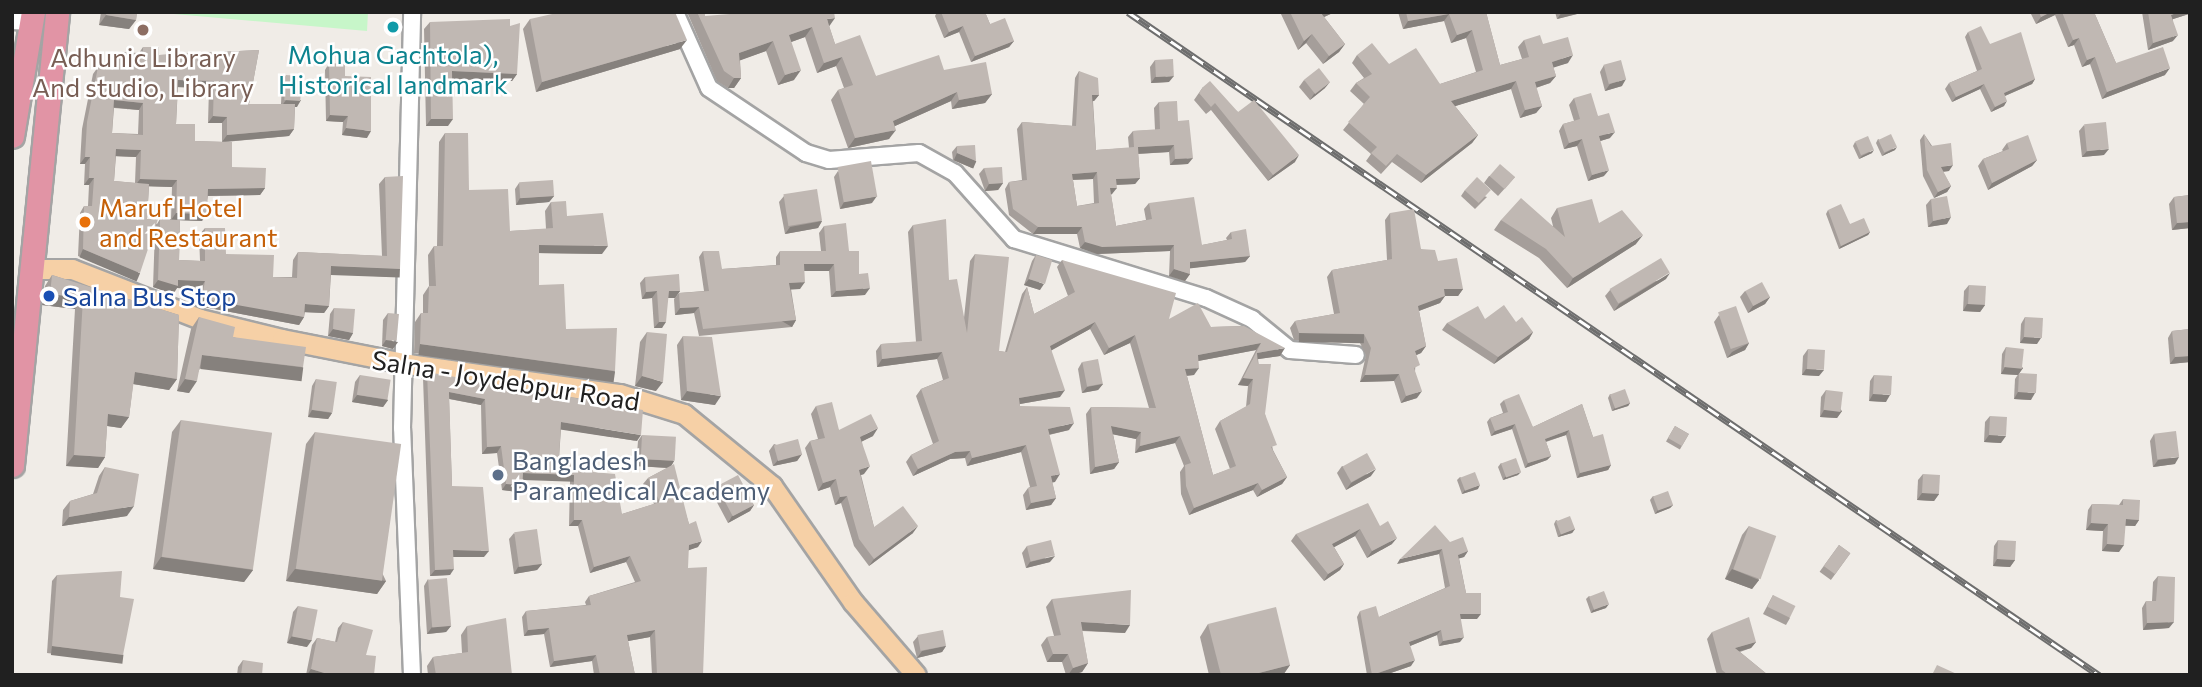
<!DOCTYPE html>
<style>
body{margin:0}
#map{position:relative;width:2202px;height:687px;overflow:hidden;background:#f0ece7;font-family:Commissioner,sans-serif}
div>[style]{position:absolute}
.park>*{inset:0;background:#c7f6c9}
.roads{filter:drop-shadow(2px 0 #a4a4a4) drop-shadow(-2px 0 #a4a4a4) drop-shadow(0 2px #a4a4a4) drop-shadow(0 -2px #a4a4a4)}
.minor>*{height:16px;margin:-8px;padding:0 8px;transform-origin:8px;border-radius:8px;background:#fff}
.major>*{height:19px;margin:-9.5px;padding:0 9.5px;transform-origin:9.5px;border-radius:9.5px;background:#f6d0a6}
.highway>*{height:23px;margin:-11.5px;padding:0 11.5px;transform-origin:11.5px;border-radius:11.5px;background:#e194a5}
.rail>*{height:7px;margin-top:-3.5px;transform-origin:0;background:repeating-linear-gradient(90deg,#fff 0 13px,#6e6e6e 0 26px);box-sizing:border-box;border-block:2px solid #6e6e6e}
.wall>*{inset:0;background:#a59e9a;transform-origin:0 0}
.shaded-wall>*{inset:0;background:#86817d;transform-origin:0 0}
.building>*{inset:0;background:#c0b8b3;transform-origin:0 0}
.dots>*{width:19px;height:19px;translate:-50% -50%;box-sizing:border-box;border:4px solid #fff;border-radius:50%}
span{translate:-50% -50%;white-space:nowrap;text-align:center;line-height:1.15;-webkit-text-stroke:5px #fff;paint-order:stroke}
.culture-label{font-size:26px;color:#0d838f}
.education-label{font-size:26px;color:#785e54}
.food-label{font-size:26px;color:#c56008}
.left{translate:0 -50%;text-align:left}
.transit-label{font-size:26px;color:#164399}
.street-label{font-size:26px;color:#202020}
.service-label{font-size:26px;color:#4e5e75}
.frame{position:absolute;inset:0;border:14px solid #202020;pointer-events:none}
</style>
<div id="map">
<div class="park">
<i style="clip-path:polygon(151px 12px,368px 12px,367px 31px)"></i>
</div>
<div class="roads">
<div class="minor">
<i style="left:675px;top:12px;width:83px;rotate:65.9deg"></i>
<i style="left:709px;top:88px;width:117px;rotate:33.8deg"></i>
<i style="left:806px;top:153px;width:24px;rotate:17deg"></i>
<i style="left:829px;top:160px;width:90px;rotate:-4.4deg"></i>
<i style="left:919px;top:153px;width:41px;rotate:29.1deg"></i>
<i style="left:955px;top:173px;width:89px;rotate:48.2deg"></i>
<i style="left:1014px;top:239px;width:201px;rotate:17.1deg"></i>
<i style="left:1206px;top:298px;width:51px;rotate:24.5deg"></i>
<i style="left:1252px;top:319px;width:49px;rotate:39.2deg"></i>
<i style="left:1290px;top:350px;width:66px;rotate:4.3deg"></i>
<i style="left:12px;top:21px;width:19px;rotate:3deg"></i>
<i style="left:412px;top:675px;width:247px;rotate:-92.3deg"></i>
<i style="left:402px;top:428px;width:416px;rotate:-88.6deg"></i>
</div>
<div class="major">
<i style="left:31px;top:269px;width:41px"></i>
<i style="left:72px;top:269px;width:137px;rotate:21.3deg"></i>
<i style="left:200px;top:319px;width:84px;rotate:13.7deg"></i>
<i style="left:282px;top:339px;width:128px;rotate:11.2deg"></i>
<i style="left:408px;top:364px;width:214px;rotate:8.1deg"></i>
<i style="left:620px;top:394px;width:67px;rotate:17.4deg"></i>
<i style="left:684px;top:414px;width:114px;rotate:39.3deg"></i>
<i style="left:772px;top:486px;width:141px;rotate:55.1deg"></i>
<i style="left:853px;top:602px;width:96px;rotate:49.2deg"></i>
</div>
<div class="highway">
<i style="left:12px;top:136px;width:126px;rotate:-80.4deg"></i>
<i style="left:12px;top:465px;width:455px;rotate:-84.3deg"></i>
</div>
</div>
<div class="rail">
<i style="left:1128px;top:12px;width:1176px;rotate:34.33deg"></i>
</div>
<div class="wall">
<i style="clip-path:polygon(101px 12px,137px 12px,136px 20px,129px 29px,99px 25px)"></i>
<i style="clip-path:polygon(687px 12px,704px 12px,705px 16px,829px 26px,835px 44px,876px 76px,944px 70px,992px 94px,985px 103px,952px 109px,951px 101px,895px 126px,889px 139px,848px 148px,831px 100px,838px 90px,844px 88px,836px 66px,817px 73px,805px 37px,791px 42px,794px 80px,778px 85px,766px 51px,740px 60px,741px 78px,734px 88px,728px 88px,717px 81px)"></i>
<i style="clip-path:polygon(937px 12px,985px 12px,990px 24px,1014px 41px,1009px 47px,971px 62px,959px 32px,944px 38px,935px 16px)"></i>
<i style="clip-path:polygon(1280px 12px,1335px 12px,1324px 17px,1345px 44px,1339px 52px,1323px 64px,1306px 43px,1298px 50px)"></i>
<i style="clip-path:polygon(1398px 12px,1486px 12px,1500px 65px,1522px 59px,1518px 47px,1524px 40px,1543px 44px,1568px 63px,1553px 67px,1556px 76px,1550px 83px,1536px 88px,1542px 106px,1536px 113px,1520px 118px,1511px 89px,1455px 106px,1478px 135px,1472px 143px,1421px 183px,1392px 162px,1381px 174px,1366px 161px,1371px 154px,1343px 130px,1364px 104px,1350px 91px,1356px 83px,1364px 78px,1352px 63px,1357px 55px,1389px 64px,1440px 84px,1476px 72px,1466px 38px,1451px 43px,1444px 21px,1403px 29px)"></i>
<i style="clip-path:polygon(1555px 12px,1585px 12px,1557px 19px)"></i>
<i style="clip-path:polygon(2030px 12px,2094px 12px,2116px 63px,2165px 75px,2102px 99px,2090px 64px,2082px 67px,2074px 45px,2068px 47px,2055px 15px,2036px 24px)"></i>
<i style="clip-path:polygon(2142px 12px,2190px 12px,2190px 16px,2189px 14px,2173px 19px,2173px 41px,2148px 50px)"></i>
<i style="clip-path:polygon(530px 19px,680px 49px,536px 92px,523px 29px)"></i>
<i style="clip-path:polygon(430px 22px,510px 26px,517px 74px,512px 81px,452px 79px,448px 126px,426px 126px,424px 29px)"></i>
<i style="clip-path:polygon(1968px 32px,1990px 44px,2035px 79px,2032px 84px,2005px 96px,2004px 106px,1991px 112px,1980px 89px,1952px 102px,1945px 89px,1949px 83px,1977px 71px,1965px 37px)"></i>
<i style="clip-path:polygon(evenodd,143px 47px,159px 55px,259px 50px,249px 104px,281px 104px,282px 82px,286px 75px,297px 107px,295px 107px,294px 129px,289px 136px,225px 142px,232px 167px,265px 188px,260px 195px,208px 196px,202px 221px,180px 220px,179px 260px,200px 261px,199px 235px,205px 228px,226px 254px,273px 277px,292px 277px,293px 260px,298px 252px,382px 256px,379px 184px,385px 177px,400px 269px,395px 277px,331px 274px,329px 306px,324px 313px,305px 312px,304px 317px,299px 325px,204px 307px,196px 304px,200px 289px,177px 288px,173px 294px,153px 287px,155px 229px,135px 280px,78px 256px,80px 213px,84px 206px,88px 206px,89px 185px,84px 185px,85px 164px,80px 164px,82px 129px,93px 74px,98px 67px,109px 68px,110px 59px,114px 52px,139px 53px,143px 47px,178px 87px,209px 88px,208px 123px,222px 123px,222px 142px,195px 141px,176px 124px,178px 87px,143px 47px,114px 108px,139px 110px,138px 134px,112px 133px,114px 108px,143px 47px,116px 156px,136px 157px,135px 183px,114px 181px,116px 156px,143px 47px,149px 186px,172px 187px,171px 219px,160px 219px,157px 224px,147px 219px,149px 186px)"></i>
<i style="clip-path:polygon(1155px 60px,1169px 82px,1151px 83px,1150px 67px)"></i>
<i style="clip-path:polygon(329px 63px,345px 76px,367px 138px,342px 135px,343px 122px,326px 121px,325px 70px)"></i>
<i style="clip-path:polygon(1604px 65px,1622px 86px,1605px 91px,1600px 72px)"></i>
<i style="clip-path:polygon(evenodd,1079px 71px,1099px 95px,1094px 101px,1093px 101px,1096px 150px,1129px 148px,1128px 137px,1133px 131px,1155px 130px,1154px 108px,1159px 102px,1178px 121px,1188px 164px,1170px 165px,1169px 152px,1138px 154px,1140px 178px,1135px 184px,1116px 185px,1112px 194px,1111px 195px,1116px 226px,1146px 220px,1144px 209px,1149px 203px,1202px 245px,1227px 240px,1226px 238px,1231px 232px,1250px 256px,1245px 262px,1190px 268px,1190px 274px,1185px 281px,1169px 276px,1170px 251px,1097px 254px,1080px 248px,1077px 234px,1033px 234px,1009px 215px,1005px 189px,1009px 182px,1022px 180px,1017px 129px,1022px 122px,1072px 126px,1075px 78px,1079px 71px,1093px 179px,1094px 203px,1077px 206px,1073px 180px,1093px 179px)"></i>
<i style="clip-path:polygon(1304px 80px,1325px 88px,1310px 100px,1299px 87px)"></i>
<i style="clip-path:polygon(1203px 87px,1238px 112px,1295px 162px,1268px 181px,1211px 110px,1206px 114px,1194px 100px)"></i>
<i style="clip-path:polygon(1574px 98px,1598px 116px,1610px 138px,1600px 141px,1604px 176px,1588px 181px,1577px 146px,1564px 149px,1559px 131px,1563px 124px,1574px 121px,1569px 105px)"></i>
<i style="clip-path:polygon(2084px 125px,2104px 155px,2082px 157px,2079px 131px)"></i>
<i style="clip-path:polygon(445px 133px,469px 190px,510px 231px,546px 229px,545px 211px,551px 202px,567px 216px,602px 254px,539px 253px,539px 285px,566px 329px,615px 371px,609px 380px,414px 353px,415px 322px,421px 313px,423px 313px,423px 295px,429px 286px,428px 255px,434px 246px,437px 246px,439px 142px)"></i>
<i style="clip-path:polygon(1924px 134px,1949px 171px,1943px 172px,1951px 186px,1947px 192px,1934px 198px,1923px 176px,1920px 140px)"></i>
<i style="clip-path:polygon(1878px 139px,1895px 150px,1882px 156px,1876px 143px)"></i>
<i style="clip-path:polygon(1855px 142px,1872px 153px,1859px 159px,1853px 146px)"></i>
<i style="clip-path:polygon(2007px 143px,2037px 160px,2032px 166px,1988px 190px,1978px 166px,1983px 159px,2003px 151px,2002px 150px)"></i>
<i style="clip-path:polygon(957px 146px,976px 161px,972px 168px,953px 160px,952px 152px)"></i>
<i style="clip-path:polygon(984px 168px,1003px 183px,998px 190px,985px 191px,979px 174px)"></i>
<i style="clip-path:polygon(838px 171px,872px 203px,840px 209px,834px 177px)"></i>
<i style="clip-path:polygon(1489px 176px,1515px 177px,1498px 196px,1484px 183px)"></i>
<i style="clip-path:polygon(519px 183px,554px 196px,549px 202px,516px 205px,515px 189px)"></i>
<i style="clip-path:polygon(1465px 190px,1487px 197px,1475px 209px,1461px 196px)"></i>
<i style="clip-path:polygon(2190px 195px,2190px 228px,2172px 230px,2169px 204px,2174px 197px)"></i>
<i style="clip-path:polygon(784px 196px,822px 221px,818px 228px,785px 234px,779px 202px)"></i>
<i style="clip-path:polygon(1931px 199px,1947px 224px,1928px 227px,1926px 205px)"></i>
<i style="clip-path:polygon(1557px 208px,1599px 223px,1636px 244px,1567px 288px,1539px 258px,1494px 230px,1501px 220px,1553px 226px,1551px 218px)"></i>
<i style="clip-path:polygon(1828px 210px,1850px 224px,1870px 232px,1868px 235px,1839px 249px,1826px 214px)"></i>
<i style="clip-path:polygon(1390px 213px,1421px 249px,1438px 261px,1463px 289px,1458px 296px,1445px 296px,1440px 303px,1419px 311px,1426px 346px,1421px 353px,1416px 355px,1415px 372px,1417px 398px,1401px 403px,1394px 381px,1360px 382px,1366px 355px,1359px 341px,1294px 340px,1290px 328px,1295px 321px,1334px 314px,1327px 277px,1332px 270px,1387px 260px,1385px 220px)"></i>
<i style="clip-path:polygon(evenodd,913px 225px,949px 280px,964px 318px,970px 261px,975px 254px,999px 351px,1005px 352px,1022px 294px,1027px 287px,1034px 314px,1068px 296px,1057px 267px,1062px 260px,1169px 319px,1211px 327px,1244px 326px,1280px 356px,1258px 359px,1265px 414px,1273px 450px,1287px 477px,1282px 484px,1257px 497px,1253px 490px,1189px 515px,1181px 494px,1180px 472px,1184px 466px,1175px 443px,1135px 453px,1136px 439px,1113px 434px,1119px 462px,1114px 469px,1090px 474px,1086px 414px,1091px 407px,1149px 408px,1130px 343px,1104px 355px,1090px 329px,1051px 350px,1060px 397px,1020px 404px,1020px 406px,1069px 430px,1049px 435px,1055px 482px,1052px 482px,1056px 498px,1051px 505px,1026px 510px,1023px 495px,1028px 488px,1030px 487px,1021px 452px,967px 466px,965px 458px,950px 459px,913px 476px,906px 462px,911px 455px,933px 444px,916px 396px,921px 389px,943px 380px,937px 359px,877px 367px,876px 351px,881px 344px,916px 342px,908px 232px,913px 225px,1256px 350px,1238px 385px,1248px 386px,1246px 407px,1220px 421px,1215px 429px,1230px 469px,1213px 475px,1187px 376px,1194px 375px,1198px 361px,1256px 350px)"></i>
<i style="clip-path:polygon(824px 226px,849px 251px,859px 274px,865px 295px,831px 297px,829px 271px,804px 271px,800px 289px,791px 289px,796px 320px,792px 327px,699px 336px,694px 313px,675px 315px,674px 299px,679px 293px,704px 291px,699px 257px,703px 251px,722px 269px,776px 265px,776px 257px,780px 251px,821px 251px,819px 233px)"></i>
<i style="clip-path:polygon(1036px 255px,1040px 290px,1024px 285px,1032px 261px)"></i>
<i style="clip-path:polygon(52px 275px,179px 315px,177px 379px,169px 390px,133px 384px,129px 417px,121px 428px,107px 426px,105px 457px,98px 468px,66px 466px,75px 309px,42px 305px,45px 286px)"></i>
<i style="clip-path:polygon(645px 277px,680px 291px,675px 298px,668px 298px,662px 328px,654px 328px,652px 298px,642px 299px,640px 283px)"></i>
<i style="clip-path:polygon(1666px 279px,1614px 311px,1605px 296px,1610px 290px)"></i>
<i style="clip-path:polygon(1969px 285px,1985px 305px,1980px 312px,1963px 311px,1964px 291px)"></i>
<i style="clip-path:polygon(1745px 291px,1770px 297px,1765px 304px,1748px 313px,1740px 297px)"></i>
<i style="clip-path:polygon(334px 308px,353px 333px,349px 340px,328px 336px,330px 314px)"></i>
<i style="clip-path:polygon(388px 313px,393px 349px,382px 346px,383px 320px)"></i>
<i style="clip-path:polygon(1719px 315px,1749px 343px,1745px 350px,1727px 358px,1714px 322px)"></i>
<i style="clip-path:polygon(199px 317px,233px 337px,303px 367px,295px 379px,200px 368px,189px 393px,177px 391px,191px 329px)"></i>
<i style="clip-path:polygon(2025px 317px,2037px 344px,2020px 343px,2021px 324px)"></i>
<i style="clip-path:polygon(1485px 319px,1533px 332px,1529px 339px,1494px 364px,1442px 330px,1447px 323px)"></i>
<i style="clip-path:polygon(2190px 329px,2190px 362px,2170px 364px,2168px 338px,2172px 331px)"></i>
<i style="clip-path:polygon(647px 332px,656px 391px,635px 386px,640px 342px)"></i>
<i style="clip-path:polygon(683px 336px,715px 405px,681px 400px,677px 345px)"></i>
<i style="clip-path:polygon(2006px 347px,2023px 368px,2018px 375px,2001px 374px,2002px 354px)"></i>
<i style="clip-path:polygon(1808px 349px,1819px 376px,1802px 375px,1803px 356px)"></i>
<i style="clip-path:polygon(1082px 362px,1103px 384px,1098px 390px,1082px 393px,1078px 369px)"></i>
<i style="clip-path:polygon(427px 372px,637px 441px,561px 429px,559px 458px,593px 472px,622px 514px,654px 504px,643px 484px,648px 478px,667px 468px,636px 466px,638px 441px,642px 435px,674px 461px,671px 466px,689px 524px,698px 547px,688px 550px,688px 568px,703px 675px,652px 675px,650px 637px,628px 641px,635px 675px,594px 675px,592px 661px,550px 667px,544px 634px,524px 636px,522px 617px,526px 611px,586px 605px,585px 602px,589px 596px,635px 582px,626px 562px,590px 573px,578px 526px,569px 526px,570px 481px,522px 479px,522px 485px,518px 492px,502px 490px,497px 453px,482px 454px,481px 405px,449px 399px,452px 486px,484px 557px,453px 557px,450px 575px,430px 576px,423px 378px)"></i>
<i style="clip-path:polygon(2019px 373px,2031px 400px,2014px 399px,2015px 379px)"></i>
<i style="clip-path:polygon(360px 375px,388px 400px,383px 407px,352px 402px,355px 382px)"></i>
<i style="clip-path:polygon(1874px 375px,1886px 402px,1869px 401px,1870px 381px)"></i>
<i style="clip-path:polygon(316px 379px,332px 413px,328px 419px,308px 417px,312px 386px)"></i>
<i style="clip-path:polygon(1826px 390px,1842px 411px,1837px 418px,1820px 417px,1821px 397px)"></i>
<i style="clip-path:polygon(1610px 394px,1630px 403px,1628px 406px,1612px 411px,1608px 398px)"></i>
<i style="clip-path:polygon(1504px 400px,1533px 427px,1582px 404px,1593px 437px,1611px 465px,1608px 470px,1577px 478px,1566px 435px,1546px 442px,1551px 456px,1547px 460px,1525px 468px,1512px 429px,1491px 436px,1487px 422px,1490px 418px,1503px 413px,1500px 404px)"></i>
<i style="clip-path:polygon(816px 406px,839px 430px,873px 436px,862px 441px,864px 474px,861px 475px,874px 527px,913px 533px,869px 566px,854px 546px,841px 503px,835px 505px,830px 487px,818px 491px,805px 448px,810px 441px,818px 439px,811px 414px)"></i>
<i style="clip-path:polygon(1990px 416px,2001px 443px,1984px 442px,1985px 422px)"></i>
<i style="clip-path:polygon(181px 420px,253px 570px,244px 582px,153px 569px,172px 432px)"></i>
<i style="left:1675px;top:426px;width:16px;height:18px;rotate:30deg"></i>
<i style="clip-path:polygon(315px 432px,386px 581px,377px 594px,286px 581px,306px 444px)"></i>
<i style="clip-path:polygon(2154px 434px,2175px 464px,2153px 467px,2150px 441px)"></i>
<i style="clip-path:polygon(774px 444px,802px 454px,797px 461px,773px 466px,769px 451px)"></i>
<i style="clip-path:polygon(1501px 463px,1518px 475px,1503px 480px,1498px 467px)"></i>
<i style="clip-path:polygon(1342px 466px,1371px 476px,1346px 490px,1337px 473px)"></i>
<i style="clip-path:polygon(105px 467px,127px 516px,62px 526px,63px 510px,70px 501px,93px 494px,99px 476px)"></i>
<i style="clip-path:polygon(1923px 474px,1939px 494px,1934px 501px,1917px 500px,1918px 480px)"></i>
<i style="clip-path:polygon(1460px 477px,1478px 489px,1462px 494px,1457px 480px)"></i>
<i style="clip-path:polygon(717px 486px,754px 505px,750px 511px,728px 523px,712px 493px)"></i>
<i style="clip-path:polygon(1653px 496px,1673px 505px,1670px 508px,1655px 514px,1650px 500px)"></i>
<i style="clip-path:polygon(2123px 499px,2139px 520px,2135px 526px,2125px 526px,2119px 552px,2102px 551px,2103px 531px,2086px 530px,2088px 510px,2092px 504px,2119px 505px)"></i>
<i style="clip-path:polygon(1556px 520px,1575px 529px,1572px 533px,1558px 537px,1554px 524px)"></i>
<i style="clip-path:polygon(1380px 526px,1392px 544px,1367px 558px,1355px 536px,1334px 547px,1344px 564px,1340px 570px,1324px 581px,1291px 541px,1296px 534px)"></i>
<i style="clip-path:polygon(1749px 526px,1759px 580px,1752px 589px,1725px 579px,1742px 535px)"></i>
<i style="clip-path:polygon(514px 533px,542px 564px,537px 570px,514px 574px,509px 539px)"></i>
<i style="clip-path:polygon(1998px 540px,2015px 560px,2010px 567px,1993px 566px,1994px 546px)"></i>
<i style="clip-path:polygon(1450px 542px,1468px 551px,1464px 557px,1459px 558px,1466px 593px,1477px 619px,1461px 619px,1460px 642px,1439px 646px,1437px 635px,1410px 646px,1411px 666px,1385px 675px,1367px 675px,1357px 617px,1360px 611px,1379px 617px,1445px 588px,1439px 554px,1397px 564px)"></i>
<i style="left:1839px;top:545px;width:14px;height:33px;rotate:36deg"></i>
<i style="clip-path:polygon(1027px 546px,1050px 562px,1026px 568px,1022px 553px)"></i>
<i style="clip-path:polygon(57px 575px,120px 597px,123px 655px,118px 662px,47px 653px,52px 581px)"></i>
<i style="clip-path:polygon(2158px 576px,2169px 628px,2143px 630px,2142px 608px,2146px 601px,2152px 601px,2153px 582px)"></i>
<i style="clip-path:polygon(428px 579px,451px 626px,446px 632px,427px 634px,424px 586px)"></i>
<i style="clip-path:polygon(1773px 595px,1790px 618px,1786px 625px,1763px 614px)"></i>
<i style="clip-path:polygon(1589px 596px,1606px 608px,1591px 613px,1586px 599px)"></i>
<i style="clip-path:polygon(1052px 599px,1125px 633px,1082px 631px,1088px 663px,1082px 672px,1072px 675px,1066px 675px,1062px 662px,1047px 662px,1041px 645px,1047px 637px,1054px 636px,1046px 607px)"></i>
<i style="clip-path:polygon(298px 606px,307px 647px,287px 643px,293px 612px)"></i>
<i style="clip-path:polygon(343px 622px,366px 655px,374px 675px,306px 675px,312px 645px,317px 638px,335px 642px,338px 628px)"></i>
<i style="clip-path:polygon(1208px 624px,1290px 665px,1283px 675px,1209px 675px,1200px 637px)"></i>
<i style="clip-path:polygon(467px 626px,512px 675px,428px 675px,427px 666px,433px 657px,462px 653px,461px 635px)"></i>
<i style="clip-path:polygon(1712px 632px,1756px 642px,1751px 648px,1740px 652px,1768px 675px,1717px 675px,1707px 639px)"></i>
<i style="clip-path:polygon(918px 636px,946px 646px,942px 652px,917px 658px,913px 642px)"></i>
<i style="clip-path:polygon(243px 660px,262px 675px,237px 675px,238px 667px)"></i>
</div>
<div class="shaded-wall">
<i style="clip-path:polygon(1322px 12px,1335px 12px,1315px 21px)"></i>
<i style="clip-path:polygon(1562px 12px,1585px 12px,1557px 19px)"></i>
<i style="clip-path:polygon(2051px 12px,2057px 12px,2055px 15px,2036px 24px,2041px 17px)"></i>
<i style="clip-path:polygon(2179px 12px,2190px 12px,2189px 14px,2167px 21px,2171px 15px)"></i>
<i style="clip-path:polygon(1449px 14px,1444px 21px,1403px 29px,1408px 21px)"></i>
<i style="clip-path:polygon(106px 15px,136px 20px,129px 29px,99px 25px)"></i>
<i style="clip-path:polygon(835px 18px,828px 28px,827px 19px)"></i>
<i style="clip-path:polygon(963px 26px,959px 32px,944px 38px,949px 32px)"></i>
<i style="clip-path:polygon(812px 27px,805px 37px,783px 45px,789px 35px)"></i>
<i style="clip-path:polygon(1472px 30px,1466px 38px,1451px 43px,1457px 35px)"></i>
<i style="clip-path:polygon(1312px 34px,1306px 43px,1298px 50px,1304px 41px)"></i>
<i style="clip-path:polygon(2178px 35px,2173px 41px,2148px 50px,2153px 43px)"></i>
<i style="clip-path:polygon(2079px 38px,2074px 45px,2068px 47px,2073px 40px)"></i>
<i style="clip-path:polygon(687px 40px,680px 49px,536px 92px,542px 82px)"></i>
<i style="clip-path:polygon(773px 41px,766px 51px,733px 63px,739px 53px)"></i>
<i style="clip-path:polygon(1014px 41px,1009px 47px,971px 62px,975px 56px)"></i>
<i style="clip-path:polygon(1345px 44px,1339px 52px,1323px 64px,1329px 56px)"></i>
<i style="clip-path:polygon(1573px 55px,1568px 63px,1546px 70px,1552px 62px)"></i>
<i style="clip-path:polygon(842px 57px,836px 66px,817px 73px,824px 63px)"></i>
<i style="clip-path:polygon(2095px 57px,2090px 64px,2082px 67px,2087px 60px)"></i>
<i style="clip-path:polygon(2170px 68px,2165px 75px,2102px 99px,2107px 92px)"></i>
<i style="clip-path:polygon(801px 70px,794px 80px,778px 85px,785px 75px)"></i>
<i style="clip-path:polygon(452px 71px,517px 74px,512px 81px,447px 79px)"></i>
<i style="clip-path:polygon(1174px 76px,1169px 82px,1151px 83px,1155px 77px)"></i>
<i style="clip-path:polygon(1556px 76px,1550px 83px,1529px 90px,1535px 82px)"></i>
<i style="clip-path:polygon(734px 78px,741px 78px,734px 88px,728px 88px)"></i>
<i style="clip-path:polygon(1626px 79px,1622px 86px,1605px 91px,1610px 84px)"></i>
<i style="clip-path:polygon(2035px 79px,2032px 84px,2000px 98px,2004px 93px)"></i>
<i style="clip-path:polygon(178px 80px,214px 81px,209px 88px,173px 87px)"></i>
<i style="clip-path:polygon(1516px 81px,1511px 89px,1446px 109px,1451px 101px)"></i>
<i style="clip-path:polygon(1330px 82px,1325px 88px,1310px 100px,1314px 94px)"></i>
<i style="clip-path:polygon(1984px 84px,1980px 89px,1952px 102px,1956px 97px)"></i>
<i style="clip-path:polygon(957px 92px,951px 101px,886px 130px,893px 121px)"></i>
<i style="clip-path:polygon(992px 94px,985px 103px,952px 109px,959px 100px)"></i>
<i style="clip-path:polygon(1092px 95px,1099px 95px,1094px 101px,1088px 102px)"></i>
<i style="clip-path:polygon(114px 100px,143px 103px,139px 110px,109px 107px)"></i>
<i style="clip-path:polygon(286px 100px,301px 100px,297px 107px,281px 107px)"></i>
<i style="clip-path:polygon(2007px 101px,2004px 106px,1991px 112px,1995px 107px)"></i>
<i style="clip-path:polygon(1542px 106px,1536px 113px,1520px 118px,1525px 110px)"></i>
<i style="clip-path:polygon(330px 115px,348px 116px,343px 122px,326px 121px)"></i>
<i style="clip-path:polygon(213px 116px,227px 117px,222px 123px,208px 123px)"></i>
<i style="clip-path:polygon(431px 119px,453px 119px,448px 126px,426px 126px)"></i>
<i style="clip-path:polygon(346px 128px,371px 131px,367px 138px,342px 135px)"></i>
<i style="clip-path:polygon(294px 129px,289px 136px,222px 142px,227px 135px)"></i>
<i style="clip-path:polygon(896px 130px,889px 139px,848px 148px,855px 138px)"></i>
<i style="clip-path:polygon(1615px 132px,1610px 138px,1594px 143px,1599px 136px)"></i>
<i style="clip-path:polygon(1478px 135px,1472px 143px,1421px 183px,1426px 175px)"></i>
<i style="clip-path:polygon(1582px 139px,1577px 146px,1564px 149px,1569px 143px)"></i>
<i style="clip-path:polygon(1174px 145px,1169px 152px,1134px 154px,1138px 147px)"></i>
<i style="clip-path:polygon(1897px 147px,1895px 150px,1882px 156px,1885px 153px)"></i>
<i style="clip-path:polygon(116px 149px,141px 150px,136px 157px,111px 156px)"></i>
<i style="clip-path:polygon(2109px 149px,2104px 155px,2082px 157px,2087px 151px)"></i>
<i style="clip-path:polygon(1874px 150px,1872px 153px,1859px 159px,1862px 156px)"></i>
<i style="left:957px;top:153px;width:21px;height:8px;rotate:23deg"></i>
<i style="clip-path:polygon(1299px 155px,1295px 162px,1268px 181px,1273px 175px)"></i>
<i style="clip-path:polygon(85px 157px,90px 157px,85px 164px,80px 164px)"></i>
<i style="clip-path:polygon(1193px 158px,1188px 164px,1170px 165px,1175px 159px)"></i>
<i style="clip-path:polygon(2037px 160px,2032px 166px,1988px 190px,1992px 183px)"></i>
<i style="clip-path:polygon(1953px 165px,1949px 171px,1937px 172px,1941px 167px)"></i>
<i style="clip-path:polygon(1609px 170px,1604px 176px,1588px 181px,1592px 175px)"></i>
<i style="clip-path:polygon(1097px 172px,1093px 179px,1067px 180px,1072px 174px)"></i>
<i style="clip-path:polygon(89px 178px,94px 178px,89px 185px,84px 185px)"></i>
<i style="clip-path:polygon(1140px 178px,1135px 184px,1112px 185px,1116px 179px)"></i>
<i style="clip-path:polygon(140px 179px,177px 180px,172px 187px,135px 186px)"></i>
<i style="clip-path:polygon(1003px 183px,998px 190px,985px 191px,989px 184px)"></i>
<i style="clip-path:polygon(1951px 186px,1947px 192px,1934px 198px,1938px 192px)"></i>
<i style="clip-path:polygon(265px 188px,260px 195px,204px 196px,208px 189px)"></i>
<i style="clip-path:polygon(1110px 188px,1117px 188px,1112px 194px,1105px 195px)"></i>
<i style="clip-path:polygon(554px 196px,549px 202px,516px 205px,520px 198px)"></i>
<i style="clip-path:polygon(877px 196px,872px 203px,840px 209px,844px 202px)"></i>
<i style="clip-path:polygon(176px 213px,207px 214px,202px 221px,171px 220px)"></i>
<i style="clip-path:polygon(1951px 217px,1947px 224px,1928px 227px,1933px 221px)"></i>
<i style="clip-path:polygon(822px 221px,818px 228px,785px 234px,790px 227px)"></i>
<i style="clip-path:polygon(2190px 222px,2190px 228px,2172px 230px,2177px 223px)"></i>
<i style="clip-path:polygon(1038px 227px,1082px 227px,1077px 234px,1033px 234px)"></i>
<i style="clip-path:polygon(1870px 232px,1868px 235px,1839px 249px,1841px 246px)"></i>
<i style="clip-path:polygon(1643px 235px,1636px 244px,1567px 288px,1573px 278px)"></i>
<i style="clip-path:polygon(1085px 242px,1174px 245px,1170px 251px,1097px 254px,1080px 248px)"></i>
<i style="clip-path:polygon(539px 245px,608px 246px,602px 254px,533px 253px)"></i>
<i style="left:83px;top:249px;width:62px;height:9px;rotate:23deg"></i>
<i style="clip-path:polygon(1250px 256px,1245px 262px,1185px 269px,1190px 262px)"></i>
<i style="clip-path:polygon(804px 264px,834px 264px,829px 271px,799px 271px)"></i>
<i style="left:331px;top:266px;width:69px;height:9px;rotate:2deg"></i>
<i style="clip-path:polygon(1174px 269px,1190px 274px,1185px 281px,1169px 276px)"></i>
<i style="clip-path:polygon(1670px 273px,1666px 279px,1614px 311px,1619px 304px)"></i>
<i style="clip-path:polygon(1029px 279px,1044px 284px,1040px 290px,1024px 285px)"></i>
<i style="clip-path:polygon(158px 280px,178px 280px,205px 281px,200px 289px,177px 288px,173px 294px,153px 287px)"></i>
<i style="clip-path:polygon(805px 282px,800px 289px,785px 290px,789px 283px)"></i>
<i style="clip-path:polygon(870px 288px,865px 295px,831px 297px,836px 291px)"></i>
<i style="clip-path:polygon(1444px 289px,1463px 289px,1458px 296px,1445px 296px,1440px 303px,1413px 313px,1418px 306px)"></i>
<i style="clip-path:polygon(657px 291px,652px 298px,642px 299px,646px 292px)"></i>
<i style="clip-path:polygon(669px 291px,680px 291px,675px 298px,664px 298px)"></i>
<i style="clip-path:polygon(50px 294px,83px 298px,75px 309px,42px 305px)"></i>
<i style="clip-path:polygon(202px 297px,304px 317px,299px 325px,204px 307px,196px 304px)"></i>
<i style="clip-path:polygon(1770px 297px,1765px 304px,1748px 313px,1753px 306px)"></i>
<i style="clip-path:polygon(305px 304px,329px 306px,324px 313px,300px 312px)"></i>
<i style="clip-path:polygon(1967px 304px,1985px 305px,1980px 312px,1963px 311px)"></i>
<i style="clip-path:polygon(699px 307px,694px 313px,675px 315px,680px 308px)"></i>
<i style="left:796px;top:320px;width:8px;height:93px;rotate:120deg"></i>
<i style="clip-path:polygon(659px 322px,666px 322px,662px 328px,654px 328px)"></i>
<i style="clip-path:polygon(1095px 322px,1090px 329px,1045px 354px,1050px 346px)"></i>
<i style="clip-path:polygon(333px 329px,353px 333px,349px 340px,328px 336px)"></i>
<i style="clip-path:polygon(1533px 332px,1529px 339px,1494px 364px,1498px 357px)"></i>
<i style="left:1299px;top:333px;width:65px;height:9px;rotate:1deg"></i>
<i style="clip-path:polygon(1135px 335px,1130px 343px,1104px 355px,1109px 348px)"></i>
<i style="clip-path:polygon(2024px 337px,2041px 338px,2037px 344px,2020px 343px)"></i>
<i style="clip-path:polygon(386px 340px,398px 342px,393px 349px,382px 346px)"></i>
<i style="clip-path:polygon(1261px 343px,1256px 350px,1193px 362px,1198px 355px)"></i>
<i style="clip-path:polygon(1749px 343px,1745px 350px,1727px 358px,1732px 352px)"></i>
<i style="left:420px;top:344px;width:197px;height:11px;rotate:8deg"></i>
<i style="clip-path:polygon(1426px 346px,1421px 353px,1410px 358px,1415px 351px)"></i>
<i style="clip-path:polygon(1285px 348px,1280px 356px,1252px 360px,1257px 353px)"></i>
<i style="clip-path:polygon(942px 352px,937px 359px,877px 367px,882px 359px)"></i>
<i style="left:202px;top:355px;width:102px;height:14px;rotate:7deg"></i>
<i style="clip-path:polygon(2190px 356px,2190px 362px,2170px 364px,2175px 357px)"></i>
<i style="clip-path:polygon(2005px 367px,2023px 368px,2018px 375px,2001px 374px)"></i>
<i style="clip-path:polygon(1199px 368px,1194px 375px,1180px 376px,1185px 369px)"></i>
<i style="clip-path:polygon(1806px 369px,1824px 370px,1819px 376px,1802px 375px)"></i>
<i style="clip-path:polygon(135px 372px,177px 379px,169px 390px,127px 383px)"></i>
<i style="clip-path:polygon(1399px 374px,1394px 381px,1360px 382px,1365px 375px)"></i>
<i style="clip-path:polygon(642px 376px,663px 382px,656px 391px,635px 386px)"></i>
<i style="clip-path:polygon(1243px 378px,1253px 379px,1248px 386px,1238px 385px)"></i>
<i style="clip-path:polygon(185px 379px,197px 381px,189px 393px,177px 391px)"></i>
<i style="clip-path:polygon(1103px 384px,1098px 390px,1082px 393px,1087px 387px)"></i>
<i style="clip-path:polygon(1065px 390px,1060px 397px,1014px 405px,1019px 398px)"></i>
<i style="clip-path:polygon(687px 391px,721px 396px,715px 405px,681px 400px)"></i>
<i style="clip-path:polygon(1422px 391px,1417px 398px,1401px 403px,1406px 396px)"></i>
<i style="clip-path:polygon(449px 392px,485px 399px,481px 405px,445px 398px)"></i>
<i style="clip-path:polygon(2018px 392px,2035px 393px,2031px 400px,2014px 399px)"></i>
<i style="clip-path:polygon(1873px 394px,1890px 395px,1886px 402px,1869px 401px)"></i>
<i style="clip-path:polygon(357px 395px,388px 400px,383px 407px,352px 402px)"></i>
<i style="clip-path:polygon(1630px 403px,1628px 406px,1612px 411px,1615px 408px)"></i>
<i style="clip-path:polygon(312px 410px,332px 413px,328px 419px,308px 417px)"></i>
<i style="clip-path:polygon(1824px 410px,1842px 411px,1837px 418px,1820px 417px)"></i>
<i style="clip-path:polygon(108px 414px,129px 417px,121px 428px,101px 425px)"></i>
<i style="clip-path:polygon(561px 422px,641px 435px,637px 441px,557px 429px)"></i>
<i style="clip-path:polygon(1074px 423px,1069px 430px,1043px 436px,1048px 429px)"></i>
<i style="clip-path:polygon(1515px 424px,1512px 429px,1491px 436px,1495px 431px)"></i>
<i style="clip-path:polygon(1111px 426px,1141px 432px,1136px 439px,1106px 433px)"></i>
<i style="clip-path:polygon(878px 428px,873px 436px,855px 445px,860px 437px)"></i>
<i style="clip-path:polygon(1569px 430px,1566px 435px,1541px 443px,1545px 439px)"></i>
<i style="clip-path:polygon(1989px 435px,2006px 436px,2001px 443px,1984px 442px)"></i>
<i style="clip-path:polygon(1180px 436px,1175px 443px,1135px 453px,1140px 446px)"></i>
<i style="clip-path:polygon(1026px 445px,1021px 452px,967px 466px,972px 458px)"></i>
<i style="clip-path:polygon(501px 446px,497px 453px,482px 454px,487px 447px)"></i>
<i style="clip-path:polygon(970px 451px,965px 458px,950px 459px,913px 476px,918px 469px,955px 452px)"></i>
<i style="clip-path:polygon(802px 454px,797px 461px,773px 466px,778px 460px)"></i>
<i style="clip-path:polygon(74px 455px,105px 457px,98px 468px,66px 466px)"></i>
<i style="clip-path:polygon(1551px 456px,1547px 460px,1525px 468px,1528px 463px)"></i>
<i style="clip-path:polygon(2179px 457px,2175px 464px,2153px 467px,2158px 460px)"></i>
<i style="clip-path:polygon(640px 459px,674px 461px,670px 468px,636px 466px)"></i>
<i style="clip-path:polygon(1119px 462px,1114px 469px,1090px 474px,1095px 467px)"></i>
<i style="clip-path:polygon(1611px 465px,1608px 470px,1577px 478px,1580px 473px)"></i>
<i style="clip-path:polygon(870px 466px,864px 474px,854px 477px,859px 470px)"></i>
<i style="clip-path:polygon(1376px 469px,1371px 476px,1346px 490px,1351px 483px)"></i>
<i style="clip-path:polygon(1521px 472px,1518px 475px,1503px 480px,1505px 477px)"></i>
<i style="left:523px;top:473px;width:51px;height:7px;rotate:2deg"></i>
<i style="clip-path:polygon(1060px 474px,1055px 482px,1046px 484px,1051px 476px)"></i>
<i style="clip-path:polygon(1287px 477px,1282px 484px,1257px 497px,1262px 490px)"></i>
<i style="clip-path:polygon(836px 479px,830px 487px,818px 491px,823px 483px)"></i>
<i style="clip-path:polygon(1258px 483px,1253px 490px,1189px 515px,1194px 508px)"></i>
<i style="clip-path:polygon(506px 484px,522px 485px,518px 492px,502px 490px)"></i>
<i style="clip-path:polygon(1480px 485px,1478px 489px,1462px 494px,1465px 490px)"></i>
<i style="clip-path:polygon(1922px 493px,1939px 494px,1934px 501px,1917px 500px)"></i>
<i style="clip-path:polygon(847px 496px,841px 503px,835px 505px,840px 497px)"></i>
<i style="clip-path:polygon(1056px 498px,1051px 505px,1026px 510px,1031px 503px)"></i>
<i style="clip-path:polygon(754px 505px,750px 511px,728px 523px,732px 516px)"></i>
<i style="clip-path:polygon(1673px 505px,1670px 508px,1655px 514px,1658px 510px)"></i>
<i style="clip-path:polygon(134px 506px,127px 516px,62px 526px,69px 517px)"></i>
<i style="clip-path:polygon(2126px 519px,2139px 520px,2135px 526px,2121px 525px)"></i>
<i style="clip-path:polygon(574px 520px,582px 520px,578px 526px,569px 526px)"></i>
<i style="clip-path:polygon(2091px 523px,2108px 524px,2103px 531px,2086px 530px)"></i>
<i style="clip-path:polygon(918px 526px,913px 533px,869px 566px,874px 559px)"></i>
<i style="clip-path:polygon(1360px 529px,1355px 536px,1327px 551px,1332px 544px)"></i>
<i style="clip-path:polygon(1575px 529px,1572px 533px,1558px 537px,1561px 534px)"></i>
<i style="clip-path:polygon(1397px 538px,1392px 544px,1367px 558px,1372px 551px)"></i>
<i style="clip-path:polygon(702px 541px,698px 547px,684px 552px,689px 545px)"></i>
<i style="clip-path:polygon(2107px 544px,2124px 545px,2119px 552px,2102px 551px)"></i>
<i style="clip-path:polygon(1442px 549px,1439px 554px,1397px 564px,1400px 559px)"></i>
<i style="clip-path:polygon(453px 550px,489px 551px,484px 557px,448px 557px)"></i>
<i style="clip-path:polygon(1468px 551px,1464px 557px,1454px 560px,1458px 555px)"></i>
<i style="clip-path:polygon(630px 556px,626px 562px,590px 573px,594px 567px)"></i>
<i style="clip-path:polygon(1055px 556px,1050px 562px,1026px 568px,1030px 562px)"></i>
<i style="clip-path:polygon(161px 557px,253px 570px,244px 582px,153px 569px)"></i>
<i style="clip-path:polygon(1997px 559px,2015px 560px,2010px 567px,1993px 566px)"></i>
<i style="clip-path:polygon(542px 564px,537px 570px,514px 574px,518px 567px)"></i>
<i style="clip-path:polygon(1344px 564px,1340px 570px,1324px 581px,1328px 574px)"></i>
<i style="clip-path:polygon(295px 569px,386px 581px,377px 594px,286px 581px)"></i>
<i style="clip-path:polygon(454px 569px,450px 575px,430px 576px,435px 570px)"></i>
<i style="clip-path:polygon(1732px 569px,1759px 580px,1752px 589px,1725px 579px)"></i>
<i style="clip-path:polygon(1609px 604px,1606px 608px,1591px 613px,1593px 610px)"></i>
<i style="clip-path:polygon(1460px 614px,1481px 614px,1477px 619px,1456px 619px)"></i>
<i style="clip-path:polygon(1081px 622px,1130px 625px,1125px 633px,1075px 630px)"></i>
<i style="clip-path:polygon(2174px 622px,2169px 628px,2143px 630px,2147px 623px)"></i>
<i style="clip-path:polygon(451px 626px,446px 632px,427px 634px,432px 627px)"></i>
<i style="clip-path:polygon(549px 628px,544px 634px,524px 636px,528px 630px)"></i>
<i style="clip-path:polygon(655px 630px,650px 637px,623px 642px,627px 635px)"></i>
<i style="clip-path:polygon(1441px 630px,1437px 635px,1405px 648px,1409px 642px)"></i>
<i style="clip-path:polygon(292px 636px,312px 640px,307px 647px,287px 643px)"></i>
<i style="clip-path:polygon(1464px 637px,1460px 642px,1439px 646px,1443px 641px)"></i>
<i style="clip-path:polygon(1756px 642px,1751px 648px,1730px 654px,1735px 648px)"></i>
<i style="left:52px;top:646px;width:72px;height:9px;rotate:7deg"></i>
<i style="clip-path:polygon(946px 646px,942px 652px,917px 658px,922px 651px)"></i>
<i style="clip-path:polygon(1053px 654px,1068px 654px,1062px 662px,1047px 662px)"></i>
<i style="clip-path:polygon(596px 655px,592px 661px,550px 667px,554px 661px)"></i>
<i style="clip-path:polygon(1415px 660px,1411px 666px,1385px 675px,1373px 675px)"></i>
<i style="clip-path:polygon(1088px 663px,1082px 672px,1072px 675px,1068px 675px,1073px 668px)"></i>
<i style="clip-path:polygon(1290px 665px,1283px 675px,1251px 675px)"></i>
<i style="clip-path:polygon(311px 669px,331px 675px,307px 675px)"></i>
</div>
<div class="building">
<i style="clip-path:polygon(107px 12px,137px 12px,136px 20px,106px 15px)"></i>
<i style="clip-path:polygon(561px 12px,675px 12px,687px 40px,542px 82px,530px 19px)"></i>
<i style="clip-path:polygon(697px 12px,704px 12px,705px 16px,754px 12px,834px 12px,835px 18px,827px 19px,835px 44px,860px 35px,876px 76px,939px 55px,944px 70px,986px 62px,992px 94px,959px 100px,957px 92px,893px 121px,896px 130px,855px 138px,838px 90px,853px 85px,842px 57px,824px 63px,812px 27px,789px 35px,801px 70px,785px 75px,773px 41px,739px 53px,741px 78px,734px 78px,724px 71px)"></i>
<i style="clip-path:polygon(941px 12px,985px 12px,990px 24px,1005px 18px,1014px 41px,975px 56px,963px 26px,949px 32px)"></i>
<i style="clip-path:polygon(1290px 12px,1322px 12px,1321px 13px,1345px 44px,1329px 56px,1312px 34px,1304px 41px)"></i>
<i style="clip-path:polygon(1406px 12px,1486px 12px,1500px 65px,1529px 57px,1524px 40px,1540px 35px,1543px 44px,1568px 37px,1573px 55px,1552px 62px,1556px 76px,1535px 82px,1542px 106px,1525px 110px,1516px 81px,1451px 101px,1478px 135px,1426px 175px,1397px 154px,1386px 166px,1371px 153px,1377px 147px,1348px 122px,1370px 97px,1356px 83px,1372px 74px,1357px 55px,1372px 43px,1389px 64px,1416px 48px,1440px 84px,1483px 70px,1472px 30px,1457px 35px,1449px 14px,1408px 21px)"></i>
<i style="clip-path:polygon(2039px 12px,2051px 12px,2041px 17px)"></i>
<i style="clip-path:polygon(2062px 12px,2094px 12px,2116px 63px,2163px 47px,2170px 68px,2107px 92px,2095px 57px,2087px 60px,2079px 38px,2073px 40px)"></i>
<i style="clip-path:polygon(2148px 12px,2179px 12px,2171px 15px,2178px 35px,2153px 43px)"></i>
<i style="clip-path:polygon(510px 19px,510px 26px,520px 23px,517px 74px,452px 71px,453px 119px,431px 119px,430px 22px)"></i>
<i style="clip-path:polygon(1981px 26px,1990px 44px,2021px 32px,2035px 79px,2004px 93px,2007px 101px,1995px 107px,1984px 84px,1956px 97px,1949px 83px,1982px 69px,1968px 32px)"></i>
<i style="clip-path:polygon(evenodd,143px 47px,159px 47px,159px 55px,259px 50px,249px 104px,295px 104px,294px 129px,227px 135px,227px 117px,213px 116px,214px 81px,178px 80px,176px 124px,195px 124px,195px 141px,232px 142px,232px 167px,266px 168px,265px 188px,208px 189px,207px 214px,176px 213px,177px 180px,140px 179px,141px 150px,116px 149px,114px 181px,149px 184px,147px 219px,158px 219px,140px 273px,83px 249px,84px 206px,92px 206px,94px 178px,89px 178px,90px 157px,85px 157px,87px 122px,98px 67px,113px 69px,114px 52px,143px 54px,143px 47px,114px 100px,143px 103px,143px 135px,112px 133px,114px 100px)"></i>
<i style="left:1173px;top:59px;width:17px;height:18px;rotate:87deg"></i>
<i style="left:1621px;top:60px;width:20px;height:18px;rotate:75deg"></i>
<i style="clip-path:polygon(329px 63px,345px 64px,345px 76px,371px 77px,371px 131px,346px 128px,348px 116px,330px 115px)"></i>
<i style="left:1319px;top:68px;width:18px;height:19px;rotate:52deg"></i>
<i style="clip-path:polygon(evenodd,1079px 71px,1098px 78px,1099px 95px,1092px 95px,1096px 150px,1134px 147px,1133px 131px,1160px 129px,1159px 102px,1177px 101px,1178px 121px,1189px 120px,1193px 158px,1175px 159px,1174px 145px,1138px 147px,1140px 178px,1116px 179px,1117px 188px,1110px 188px,1116px 226px,1152px 219px,1149px 203px,1194px 197px,1202px 245px,1232px 239px,1231px 232px,1246px 229px,1250px 256px,1190px 262px,1190px 274px,1174px 269px,1174px 245px,1102px 247px,1085px 242px,1082px 227px,1038px 227px,1013px 209px,1009px 182px,1027px 180px,1022px 122px,1076px 126px,1079px 71px,1097px 172px,1099px 203px,1077px 206px,1072px 174px,1097px 172px)"></i>
<i style="left:286px;top:75px;width:16px;height:25px;rotate:4deg"></i>
<i style="clip-path:polygon(1210px 81px,1238px 112px,1254px 100px,1299px 155px,1273px 175px,1215px 103px,1211px 107px,1199px 93px,1203px 87px)"></i>
<i style="clip-path:polygon(1591px 93px,1598px 116px,1609px 113px,1615px 132px,1599px 136px,1609px 170px,1592px 175px,1582px 139px,1569px 143px,1563px 124px,1580px 119px,1574px 98px)"></i>
<i style="left:2106px;top:122px;width:27px;height:22px;rotate:84deg"></i>
<i style="clip-path:polygon(445px 133px,468px 133px,469px 190px,508px 189px,510px 231px,553px 228px,551px 202px,566px 201px,567px 216px,603px 213px,608px 246px,539px 245px,539px 285px,564px 284px,566px 329px,617px 328px,615px 371px,420px 344px,421px 313px,428px 313px,429px 286px,436px 286px,434px 246px,443px 246px)"></i>
<i style="left:1891px;top:134px;width:14px;height:14px;rotate:65deg"></i>
<i style="clip-path:polygon(1924px 134px,1931px 146px,1951px 143px,1953px 165px,1941px 167px,1951px 186px,1938px 192px,1927px 170px)"></i>
<i style="clip-path:polygon(2028px 135px,2037px 160px,1992px 183px,1983px 159px,2009px 149px,2007px 143px)"></i>
<i style="left:1868px;top:136px;width:15px;height:14px;rotate:67deg"></i>
<i style="clip-path:polygon(975px 145px,976px 161px,957px 153px,957px 146px)"></i>
<i style="left:871px;top:161px;width:36px;height:34px;rotate:80deg"></i>
<i style="left:1500px;top:164px;width:20px;height:16px;rotate:41deg"></i>
<i style="clip-path:polygon(1002px 167px,1003px 183px,989px 184px,984px 168px)"></i>
<i style="clip-path:polygon(403px 176px,400px 269px,331px 266px,329px 306px,305px 304px,304px 317px,209px 300px,202px 297px,205px 281px,178px 280px,178px 286px,158px 280px,160px 219px,180px 220px,179px 260px,205px 261px,205px 228px,225px 228px,226px 254px,274px 255px,273px 277px,297px 278px,298px 252px,387px 256px,385px 177px)"></i>
<i style="left:1477px;top:177px;width:19px;height:18px;rotate:43deg"></i>
<i style="left:553px;top:180px;width:16px;height:34px;rotate:86deg"></i>
<i style="left:817px;top:189px;width:32px;height:34px;rotate:81deg"></i>
<i style="clip-path:polygon(2190px 195px,2190px 222px,2177px 223px,2174px 197px)"></i>
<i style="clip-path:polygon(1947px 196px,1951px 217px,1933px 221px,1931px 199px)"></i>
<i style="clip-path:polygon(1521px 198px,1565px 237px,1557px 208px,1592px 199px,1599px 223px,1622px 210px,1643px 235px,1573px 278px,1546px 249px,1501px 220px)"></i>
<i style="clip-path:polygon(1841px 204px,1850px 224px,1864px 218px,1870px 232px,1841px 246px,1828px 210px)"></i>
<i style="clip-path:polygon(1414px 209px,1421px 249px,1435px 250px,1438px 261px,1457px 258px,1463px 289px,1444px 289px,1445px 296px,1418px 306px,1426px 346px,1415px 351px,1420px 365px,1414px 368px,1422px 391px,1406px 396px,1399px 374px,1365px 375px,1371px 348px,1364px 334px,1299px 333px,1295px 321px,1340px 313px,1332px 270px,1392px 259px,1390px 213px)"></i>
<i style="clip-path:polygon(evenodd,946px 219px,949px 280px,957px 279px,967px 333px,975px 254px,1009px 257px,999px 351px,1007px 352px,1027px 287px,1034px 314px,1075px 292px,1062px 260px,1176px 293px,1169px 319px,1198px 303px,1211px 327px,1244px 326px,1285px 348px,1257px 353px,1258px 364px,1271px 364px,1265px 414px,1277px 445px,1271px 447px,1287px 477px,1262px 490px,1258px 483px,1194px 508px,1186px 486px,1185px 465px,1191px 463px,1180px 436px,1140px 446px,1141px 432px,1111px 426px,1119px 462px,1095px 467px,1091px 407px,1156px 408px,1135px 335px,1109px 348px,1095px 322px,1050px 346px,1065px 390px,1019px 398px,1020px 406px,1070px 407px,1074px 423px,1048px 429px,1060px 474px,1051px 476px,1056px 498px,1031px 503px,1028px 488px,1037px 486px,1026px 445px,972px 458px,970px 451px,955px 452px,918px 469px,911px 455px,939px 441px,921px 389px,949px 378px,942px 352px,882px 359px,881px 344px,922px 341px,913px 225px,946px 219px,1261px 343px,1243px 378px,1253px 379px,1250px 404px,1220px 421px,1236px 466px,1213px 475px,1185px 369px,1199px 368px,1198px 355px,1261px 343px)"></i>
<i style="clip-path:polygon(846px 223px,849px 251px,859px 251px,859px 274px,868px 273px,870px 288px,836px 291px,834px 264px,804px 264px,805px 282px,789px 283px,796px 320px,703px 329px,699px 307px,680px 308px,679px 293px,709px 291px,703px 251px,719px 251px,722px 269px,780px 265px,780px 251px,826px 251px,824px 226px)"></i>
<i style="left:1036px;top:255px;width:17px;height:25px;rotate:17deg"></i>
<i style="left:1661px;top:258px;width:17px;height:60px;rotate:59deg"></i>
<i style="clip-path:polygon(679px 274px,680px 291px,669px 291px,666px 322px,659px 322px,657px 291px,646px 292px,645px 277px)"></i>
<i style="clip-path:polygon(52px 275px,179px 315px,177px 379px,135px 372px,129px 417px,108px 414px,105px 457px,74px 455px,83px 298px,50px 294px)"></i>
<i style="left:1762px;top:282px;width:17px;height:19px;rotate:62deg"></i>
<i style="left:1969px;top:285px;width:17px;height:19px;rotate:3deg"></i>
<i style="clip-path:polygon(1504px 305px,1516px 322px,1522px 317px,1533px 332px,1498px 357px,1447px 323px,1478px 306px,1485px 319px)"></i>
<i style="left:1736px;top:306px;width:39px;height:19px;rotate:71deg"></i>
<i style="clip-path:polygon(334px 308px,355px 309px,353px 333px,333px 329px)"></i>
<i style="left:388px;top:313px;width:11px;height:27px;rotate:5deg"></i>
<i style="clip-path:polygon(199px 317px,235px 327px,233px 337px,306px 347px,303px 367px,202px 355px,197px 381px,185px 379px)"></i>
<i style="left:2025px;top:317px;width:18px;height:20px;rotate:3deg"></i>
<i style="clip-path:polygon(2190px 329px,2190px 356px,2175px 357px,2172px 331px)"></i>
<i style="clip-path:polygon(647px 332px,667px 334px,663px 382px,642px 376px)"></i>
<i style="clip-path:polygon(683px 336px,712px 337px,721px 396px,687px 391px)"></i>
<i style="left:2006px;top:347px;width:18px;height:20px;rotate:6deg"></i>
<i style="left:1808px;top:349px;width:17px;height:20px;rotate:3deg"></i>
<i style="left:1098px;top:359px;width:25px;height:16px;rotate:79deg"></i>
<i style="clip-path:polygon(427px 372px,643px 410px,641px 435px,561px 422px,559px 458px,594px 461px,593px 472px,615px 474px,622px 514px,660px 502px,648px 478px,674px 464px,689px 524px,696px 521px,702px 541px,689px 545px,688px 568px,707px 567px,703px 675px,657px 675px,655px 630px,627px 635px,635px 675px,600px 675px,596px 655px,554px 661px,549px 628px,528px 630px,526px 611px,591px 605px,589px 596px,641px 581px,630px 556px,594px 567px,582px 520px,574px 520px,574px 475px,523px 473px,522px 485px,506px 484px,501px 446px,487px 447px,485px 399px,449px 392px,452px 486px,483px 487px,489px 551px,453px 550px,454px 569px,435px 570px)"></i>
<i style="left:2019px;top:373px;width:18px;height:19px;rotate:3deg"></i>
<i style="left:360px;top:375px;width:31px;height:20px;rotate:9deg"></i>
<i style="left:1874px;top:375px;width:18px;height:19px;rotate:3deg"></i>
<i style="left:316px;top:379px;width:21px;height:31px;rotate:8deg"></i>
<i style="left:1625px;top:389px;width:15px;height:16px;rotate:70deg"></i>
<i style="left:1826px;top:390px;width:17px;height:20px;rotate:7deg"></i>
<i style="clip-path:polygon(1519px 394px,1533px 427px,1582px 404px,1593px 437px,1603px 434px,1611px 465px,1580px 473px,1569px 430px,1545px 439px,1551px 456px,1528px 463px,1515px 424px,1495px 431px,1490px 418px,1508px 412px,1504px 400px)"></i>
<i style="clip-path:polygon(832px 402px,839px 430px,871px 414px,878px 428px,860px 437px,870px 466px,859px 470px,874px 527px,903px 506px,918px 526px,874px 559px,859px 539px,847px 496px,840px 497px,836px 479px,823px 483px,810px 441px,825px 438px,816px 406px)"></i>
<i style="left:1990px;top:416px;width:17px;height:19px;rotate:3deg"></i>
<i style="left:181px;top:420px;width:92px;height:138px;rotate:8deg"></i>
<i style="left:1675px;top:426px;width:16px;height:14px;rotate:30deg"></i>
<i style="left:2176px;top:431px;width:26px;height:22px;rotate:83deg"></i>
<i style="left:315px;top:432px;width:87px;height:138px;rotate:8deg"></i>
<i style="left:642px;top:435px;width:34px;height:24px;rotate:3deg"></i>
<i style="left:798px;top:439px;width:16px;height:25px;rotate:75deg"></i>
<i style="left:1367px;top:453px;width:18px;height:28px;rotate:61deg"></i>
<i style="left:1516px;top:458px;width:15px;height:16px;rotate:70deg"></i>
<i style="clip-path:polygon(105px 467px,139px 474px,134px 506px,69px 517px,70px 501px,97px 493px)"></i>
<i style="left:1475px;top:472px;width:14px;height:16px;rotate:69deg"></i>
<i style="left:1923px;top:474px;width:17px;height:19px;rotate:3deg"></i>
<i style="left:738px;top:475px;width:34px;height:24px;rotate:62deg"></i>
<i style="left:1668px;top:491px;width:15px;height:16px;rotate:70deg"></i>
<i style="clip-path:polygon(2123px 499px,2140px 500px,2139px 520px,2126px 519px,2124px 545px,2107px 544px,2108px 524px,2091px 523px,2092px 504px,2123px 505px)"></i>
<i style="clip-path:polygon(1368px 503px,1380px 526px,1388px 521px,1397px 538px,1372px 551px,1360px 529px,1332px 544px,1344px 564px,1328px 574px,1296px 534px)"></i>
<i style="left:1570px;top:516px;width:14px;height:15px;rotate:69deg"></i>
<i style="clip-path:polygon(1435px 525px,1450px 542px,1463px 537px,1468px 551px,1458px 555px,1466px 593px,1481px 593px,1481px 614px,1460px 614px,1464px 637px,1443px 641px,1441px 630px,1409px 642px,1415px 660px,1372px 675px,1360px 611px,1376px 606px,1379px 617px,1450px 586px,1442px 549px,1400px 559px)"></i>
<i style="left:1749px;top:526px;width:29px;height:46px;rotate:20deg"></i>
<i style="left:537px;top:529px;width:35px;height:23px;rotate:82deg"></i>
<i style="left:1051px;top:540px;width:16px;height:25px;rotate:76deg"></i>
<i style="left:1998px;top:540px;width:18px;height:19px;rotate:3deg"></i>
<i style="left:1839px;top:545px;width:14px;height:26px;rotate:36deg"></i>
<i style="clip-path:polygon(122px 571px,120px 597px,134px 599px,123px 655px,52px 646px,57px 575px)"></i>
<i style="clip-path:polygon(2158px 576px,2175px 577px,2174px 622px,2147px 623px,2146px 601px,2156px 601px)"></i>
<i style="left:447px;top:578px;width:48px;height:19px;rotate:85deg"></i>
<i style="clip-path:polygon(1131px 590px,1130px 625px,1081px 622px,1088px 663px,1073px 668px,1068px 654px,1053px 654px,1047px 637px,1061px 635px,1052px 599px)"></i>
<i style="left:1604px;top:591px;width:14px;height:16px;rotate:69deg"></i>
<i style="left:1773px;top:595px;width:25px;height:13px;rotate:26deg"></i>
<i style="left:298px;top:606px;width:20px;height:31px;rotate:11deg"></i>
<i style="clip-path:polygon(1276px 607px,1290px 665px,1251px 675px,1221px 675px,1208px 624px)"></i>
<i style="clip-path:polygon(1749px 617px,1756px 642px,1735px 648px,1768px 675px,1728px 675px,1722px 670px,1712px 632px)"></i>
<i style="clip-path:polygon(506px 618px,512px 675px,436px 675px,433px 657px,468px 652px,467px 626px)"></i>
<i style="clip-path:polygon(343px 622px,373px 630px,366px 655px,376px 656px,374px 675px,331px 675px,311px 669px,317px 638px,337px 642px)"></i>
<i style="left:943px;top:630px;width:16px;height:26px;rotate:79deg"></i>
<i style="clip-path:polygon(243px 660px,263px 663px,262px 675px,241px 675px)"></i>
<i style="clip-path:polygon(1937px 665px,1959px 675px,1932px 675px)"></i>
</div>
<div class="dots">
<i style="left:393px;top:27px;background:#0f9aa8"></i>
<i style="left:143px;top:30px;background:#8d6e63"></i>
<i style="left:85px;top:222px;background:#e8710a"></i>
<i style="left:49px;top:296px;background:#1a4fb4"></i>
<i style="left:498px;top:475px;background:#5c6f8a"></i>
</div>
<div class="culture-label">
<span style="left:393px;top:69px">Mohua Gachtola),<br>Historical landmark</span>
</div>
<div class="education-label">
<span style="left:143px;top:72px">Adhunic Library<br>And studio, Library</span>
</div>
<div class="food-label">
<span class="left" style="left:99px;top:222px">Maruf Hotel<br>and Restaurant</span>
</div>
<div class="transit-label">
<span class="left" style="left:63px;top:296px">Salna Bus Stop</span>
</div>
<div class="street-label">
<span style="left:506px;top:380px;rotate:9deg">Salna - Joydebpur Road</span>
</div>
<div class="service-label">
<span class="left" style="left:512px;top:475px">Bangladesh<br>Paramedical Academy</span>
</div>
<div class="frame"></div>
</div>
